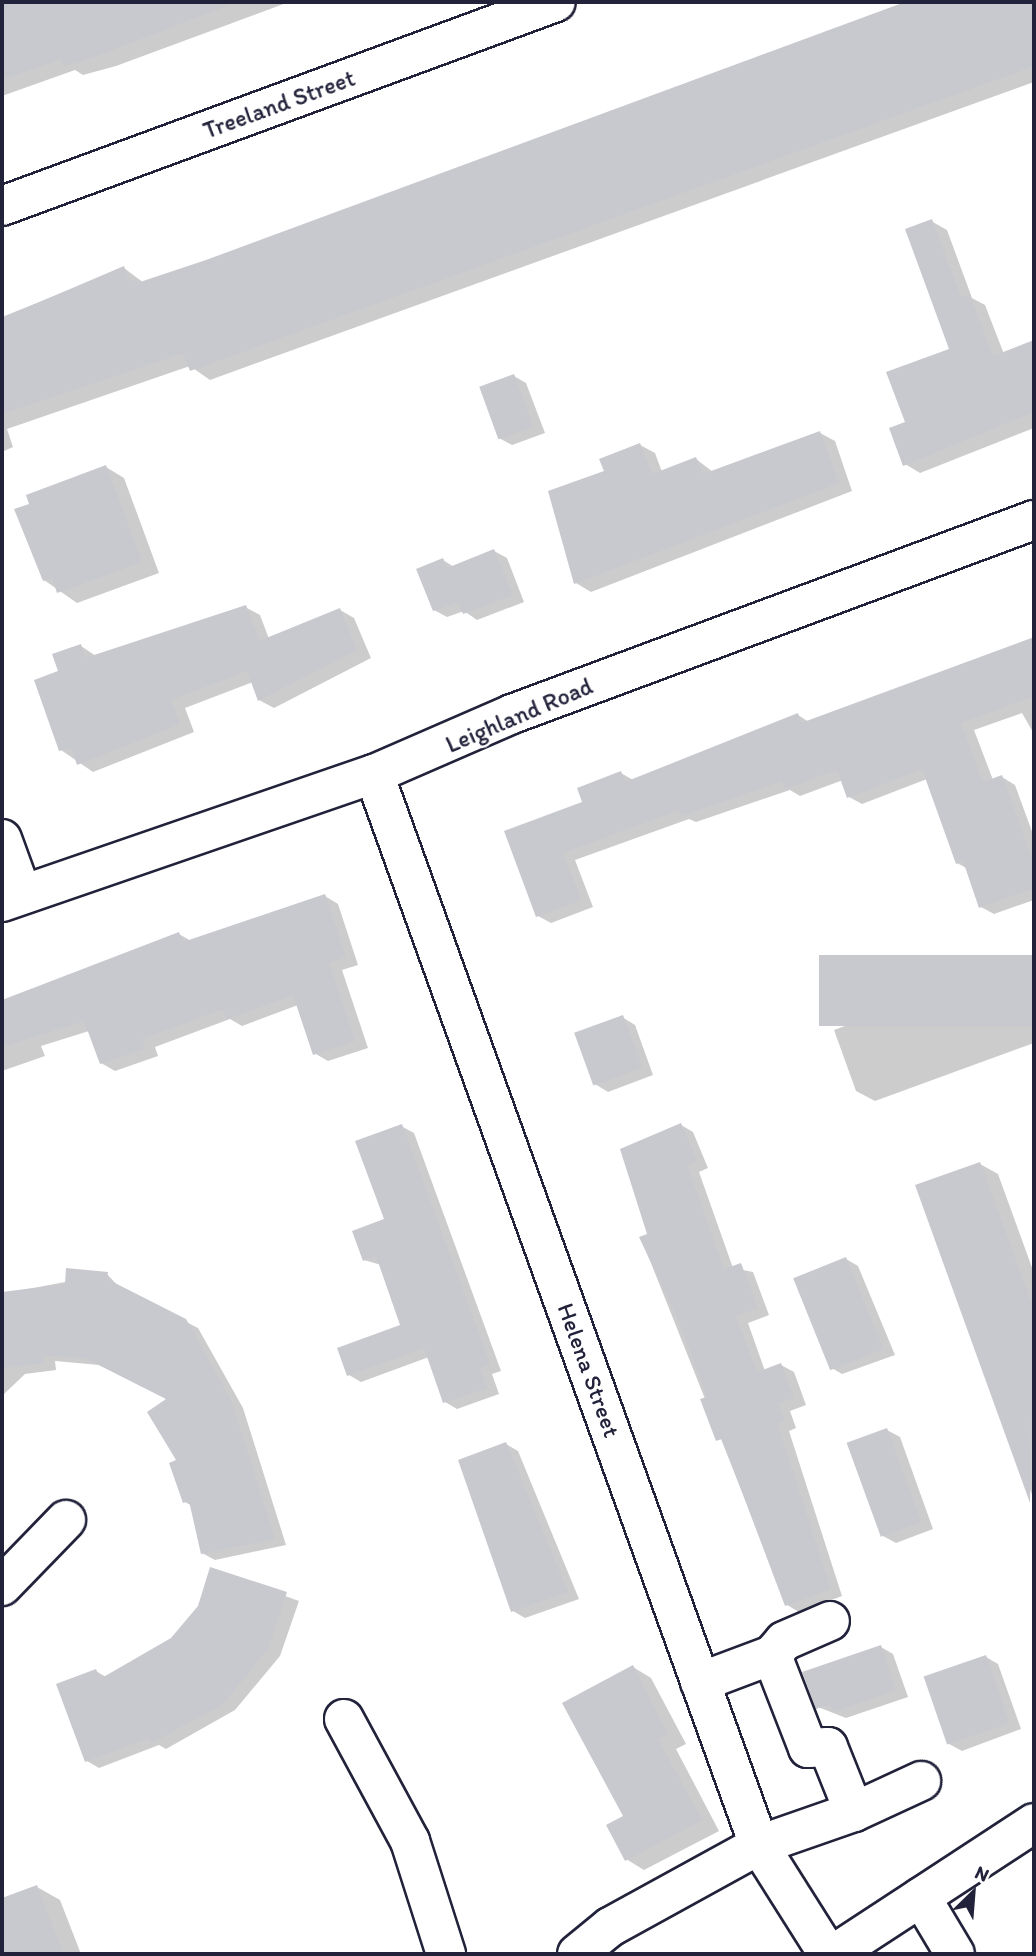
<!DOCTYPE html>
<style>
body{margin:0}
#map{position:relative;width:1036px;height:1956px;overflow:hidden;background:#fff;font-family:Itim,sans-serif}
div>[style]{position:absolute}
.shadow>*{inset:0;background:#0003}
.building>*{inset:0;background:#c8c8cf;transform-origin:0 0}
.roads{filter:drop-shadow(2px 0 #22223b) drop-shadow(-2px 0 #22223b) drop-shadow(0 2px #22223b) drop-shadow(0 -2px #22223b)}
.minor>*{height:38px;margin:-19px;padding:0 19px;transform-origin:19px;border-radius:19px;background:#fff}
.major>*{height:38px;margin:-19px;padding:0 19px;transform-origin:19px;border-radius:19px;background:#fff}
span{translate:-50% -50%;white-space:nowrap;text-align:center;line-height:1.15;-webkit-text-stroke:5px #fff;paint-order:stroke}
.street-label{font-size:24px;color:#22223b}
.frame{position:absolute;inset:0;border:4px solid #22223b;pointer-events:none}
.north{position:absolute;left:938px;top:1858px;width:70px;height:70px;-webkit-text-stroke:5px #fff;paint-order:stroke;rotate:25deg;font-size:19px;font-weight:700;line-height:28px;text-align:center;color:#22223b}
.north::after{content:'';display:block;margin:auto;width:24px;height:32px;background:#22223b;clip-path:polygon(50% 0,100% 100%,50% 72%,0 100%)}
</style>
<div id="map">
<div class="shadow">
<i style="clip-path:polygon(2px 2px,289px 2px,116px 66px,83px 75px,75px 70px,2px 96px)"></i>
<i style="clip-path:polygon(911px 2px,1034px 2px,1034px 82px,210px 380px,190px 366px,7px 429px,13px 447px,2px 452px,2px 317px,124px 268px,144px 283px,207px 262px)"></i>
<i style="clip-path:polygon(931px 221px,947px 230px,972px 298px,985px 305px,1004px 354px,1034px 343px,1034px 428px,920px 473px,905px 464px,907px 423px,952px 350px)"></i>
<i style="clip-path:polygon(514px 376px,526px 383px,545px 433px,512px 445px,499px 438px)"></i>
<i style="clip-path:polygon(820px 433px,835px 441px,852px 491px,591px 592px,576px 583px,606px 472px,640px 445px,655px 453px,662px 472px,696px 459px,713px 472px)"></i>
<i style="clip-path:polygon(106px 467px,124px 478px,159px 573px,77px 603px,44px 580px)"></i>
<i style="clip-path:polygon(494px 551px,507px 558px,524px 602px,477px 620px,464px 611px,447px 617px,434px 610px,443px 560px,454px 567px)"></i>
<i style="clip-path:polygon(245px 607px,260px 615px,269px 639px,340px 610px,354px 618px,371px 658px,274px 708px,259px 700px,253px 682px,185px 708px,194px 732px,93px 772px,61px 750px,60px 672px,81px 646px,96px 656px)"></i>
<i style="clip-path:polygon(1034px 638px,1034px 734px,1022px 713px,974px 730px,993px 780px,1002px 777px,1015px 785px,1034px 837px,1034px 900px,994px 914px,981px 907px,968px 869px,957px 863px,927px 779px,862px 804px,849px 797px,843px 780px,800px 796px,790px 790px,696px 822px,689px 819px,575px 860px,593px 907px,551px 923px,538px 916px,506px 832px,585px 803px,621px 773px,633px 780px,798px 715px,809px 722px)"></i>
<i style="clip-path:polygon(325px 896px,338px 904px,358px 965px,342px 970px,368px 1048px,328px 1061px,314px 1053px,298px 1005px,242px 1026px,230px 1019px,155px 1047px,158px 1056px,115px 1071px,101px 1063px,89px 1031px,41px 1046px,45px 1056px,2px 1071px,2px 1001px,179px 934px,191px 941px)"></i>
<i style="clip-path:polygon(1034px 957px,1034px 1043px,875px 1101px,856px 1091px,834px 1030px)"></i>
<i style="clip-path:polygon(622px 1017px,635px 1025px,653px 1075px,608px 1092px,595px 1084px)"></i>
<i style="clip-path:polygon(681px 1125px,693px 1132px,708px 1168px,699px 1172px,733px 1268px,753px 1272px,769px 1315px,748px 1323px,765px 1371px,781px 1365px,794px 1372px,806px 1405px,790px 1411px,796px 1428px,789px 1431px,842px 1596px,799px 1612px,787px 1605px,641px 1238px,650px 1235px)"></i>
<i style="clip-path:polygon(401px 1126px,414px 1133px,501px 1371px,492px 1374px,499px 1394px,457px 1409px,445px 1402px,429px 1357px,361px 1382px,349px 1375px,402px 1326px,381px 1265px,364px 1260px,386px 1220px)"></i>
<i style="clip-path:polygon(980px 1164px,998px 1174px,1034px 1273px,1034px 1500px,918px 1186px)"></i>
<i style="clip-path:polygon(846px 1259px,858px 1266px,895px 1355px,842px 1374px,830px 1367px)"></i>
<i style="clip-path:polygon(107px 1274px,119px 1287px,198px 1328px,243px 1408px,286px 1545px,215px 1560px,202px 1553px,192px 1506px,185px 1502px,169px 1400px,99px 1365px,55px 1361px,56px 1370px,25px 1374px,2px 1396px,2px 1294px)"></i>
<i style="clip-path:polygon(887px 1430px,900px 1437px,933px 1529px,896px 1543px,883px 1536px)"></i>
<i style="clip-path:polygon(506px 1444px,518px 1451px,579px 1599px,525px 1618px,513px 1611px)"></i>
<i style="clip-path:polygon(211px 1569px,299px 1601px,280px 1656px,235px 1710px,166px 1749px,159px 1745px,99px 1768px,87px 1761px,96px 1671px,106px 1677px,172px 1640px,199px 1607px)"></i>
<i style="clip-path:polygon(881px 1647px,893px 1654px,908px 1697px,846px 1718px,818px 1707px)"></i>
<i style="clip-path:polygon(986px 1657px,998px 1664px,1021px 1729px,962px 1751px,949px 1744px)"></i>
<i style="clip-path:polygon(633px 1667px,651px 1678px,686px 1744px,676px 1749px,719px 1831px,644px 1870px,626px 1859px)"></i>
<i style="clip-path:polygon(37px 1887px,60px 1900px,81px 1954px,2px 1954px,2px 1900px)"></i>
</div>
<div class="building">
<i style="clip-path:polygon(2px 2px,228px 2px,229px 5px,97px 56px,63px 66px,61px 59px,2px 80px)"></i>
<i style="clip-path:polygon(905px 2px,1034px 2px,1034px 66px,190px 371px,183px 353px,2px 414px,2px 318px,124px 266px,129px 280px,140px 282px,206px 260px)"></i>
<i style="clip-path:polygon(932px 219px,961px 297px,969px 294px,993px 356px,1034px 340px,1034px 412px,903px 466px,889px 428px,905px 422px,886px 372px,949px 349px,905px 229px)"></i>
<i style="left:514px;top:374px;width:56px;height:37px;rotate:70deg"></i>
<i style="clip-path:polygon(820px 431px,839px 483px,574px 584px,548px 491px,604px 471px,599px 459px,640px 443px,652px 474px,696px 457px,703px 474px)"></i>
<i style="clip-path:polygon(106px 465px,142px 562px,57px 593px,52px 578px,43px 581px,14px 509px,29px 504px,26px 495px)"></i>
<i style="clip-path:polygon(494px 549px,513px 595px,463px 614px,458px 602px,433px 611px,416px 569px,443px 558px,447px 568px)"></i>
<i style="clip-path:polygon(246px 605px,259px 641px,340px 608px,357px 650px,258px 701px,247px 671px,171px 700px,180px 724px,77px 765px,71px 748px,59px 751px,34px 680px,58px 671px,52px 654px,81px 644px,85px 658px)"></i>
<i style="clip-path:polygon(1034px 637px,1034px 696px,961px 723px,983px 782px,1002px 775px,1034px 864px,1034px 888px,979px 908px,963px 861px,956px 864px,922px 769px,847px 798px,837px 770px,785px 789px,782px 781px,681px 816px,679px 810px,563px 853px,581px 900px,536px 917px,504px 831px,582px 802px,577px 788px,621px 771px,625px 782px,798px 713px,801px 723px)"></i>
<i style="clip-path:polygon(325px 894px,346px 957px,329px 963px,355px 1041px,313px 1055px,293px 995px,227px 1019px,223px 1009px,142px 1039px,145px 1048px,100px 1064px,84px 1021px,2px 1047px,2px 1000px,179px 932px,183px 942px)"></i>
<i style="left:1034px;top:955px;width:71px;height:215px;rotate:90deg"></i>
<i style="left:623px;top:1015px;width:56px;height:52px;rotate:70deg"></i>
<i style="clip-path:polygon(681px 1123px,697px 1161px,687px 1165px,724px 1269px,741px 1263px,758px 1308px,736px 1316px,757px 1372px,781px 1363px,794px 1398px,778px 1404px,785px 1421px,777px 1424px,831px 1589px,785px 1606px,722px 1439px,716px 1441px,700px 1399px,707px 1397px,680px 1324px,639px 1237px,647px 1234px,620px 1149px)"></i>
<i style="clip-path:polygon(402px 1124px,490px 1364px,480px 1368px,487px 1388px,443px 1403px,424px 1348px,347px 1376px,337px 1348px,400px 1325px,376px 1256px,363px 1261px,352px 1231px,384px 1219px,355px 1141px)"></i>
<i style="clip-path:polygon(980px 1162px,1034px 1309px,1030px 1503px,915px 1185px)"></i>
<i style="left:846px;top:1257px;width:99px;height:57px;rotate:68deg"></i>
<i style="clip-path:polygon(66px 1268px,108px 1272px,107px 1279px,186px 1319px,231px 1400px,275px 1539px,201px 1554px,189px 1501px,183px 1503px,169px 1463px,176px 1460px,147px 1412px,166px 1399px,85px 1358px,43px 1355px,44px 1363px,4px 1368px,2px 1292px,65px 1284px)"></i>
<i style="left:887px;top:1428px;width:100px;height:43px;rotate:70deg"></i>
<i style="clip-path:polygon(506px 1442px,568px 1592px,511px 1612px,458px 1460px)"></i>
<i style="clip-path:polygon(210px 1567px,287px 1592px,268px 1649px,223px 1704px,152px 1743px,149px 1738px,85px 1762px,56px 1684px,96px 1669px,100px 1679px,171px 1638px,198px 1606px)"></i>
<i style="clip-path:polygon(881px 1645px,896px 1690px,833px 1712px,830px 1704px,816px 1709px,802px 1672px)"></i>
<i style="left:986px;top:1655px;width:72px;height:66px;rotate:71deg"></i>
<i style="clip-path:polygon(633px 1665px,668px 1734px,658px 1739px,702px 1820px,625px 1861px,606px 1825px,623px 1816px,562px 1703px)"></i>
<i style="clip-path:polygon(37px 1885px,63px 1954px,2px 1954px,2px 1898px)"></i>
</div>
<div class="roads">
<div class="minor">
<i style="left:2px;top:206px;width:590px;rotate:-20.22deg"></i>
<i style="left:374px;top:774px;width:1138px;rotate:70.23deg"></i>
<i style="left:759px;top:1845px;width:129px;rotate:57.7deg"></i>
<i style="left:2px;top:839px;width:59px;rotate:70deg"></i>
<i style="left:2px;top:902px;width:393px;rotate:-19deg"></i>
<i style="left:374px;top:774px;width:150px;rotate:-23.5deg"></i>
<i style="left:512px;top:714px;width:557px;rotate:-20.39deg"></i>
<i style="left:2px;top:1586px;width:92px;rotate:-45.9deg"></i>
<i style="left:772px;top:1655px;width:18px;rotate:-49deg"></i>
<i style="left:784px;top:1641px;width:50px;rotate:-23.5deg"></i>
<i style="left:344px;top:1719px;width:139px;rotate:61.6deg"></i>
<i style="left:410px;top:1841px;width:119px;rotate:72.3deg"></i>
<i style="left:854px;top:1812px;width:74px;rotate:-24.8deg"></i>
<i style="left:921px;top:1897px;width:66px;rotate:59.2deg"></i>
<i style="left:577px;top:1954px;width:43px;rotate:-39.3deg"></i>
<i style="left:610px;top:1927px;width:170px;rotate:-28.8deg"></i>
<i style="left:759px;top:1845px;width:101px;rotate:-19.2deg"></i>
<i style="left:854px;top:1812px;width:70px;rotate:-111.8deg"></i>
<i style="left:828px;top:1747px;width:20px;rotate:177deg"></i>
<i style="left:808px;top:1748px;width:100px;rotate:-111.2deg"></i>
<i style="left:772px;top:1655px;width:77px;rotate:159.4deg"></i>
</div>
<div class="major">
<i style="left:834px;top:1954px;width:239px;rotate:-33.2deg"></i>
</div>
</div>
<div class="street-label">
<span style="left:279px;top:104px;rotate:-20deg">Treeland Street</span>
<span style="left:519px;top:715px;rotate:-23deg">Leighland Road</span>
<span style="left:589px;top:1370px;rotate:70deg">Helena Street</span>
</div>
<div class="frame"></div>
<div class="north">N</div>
</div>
